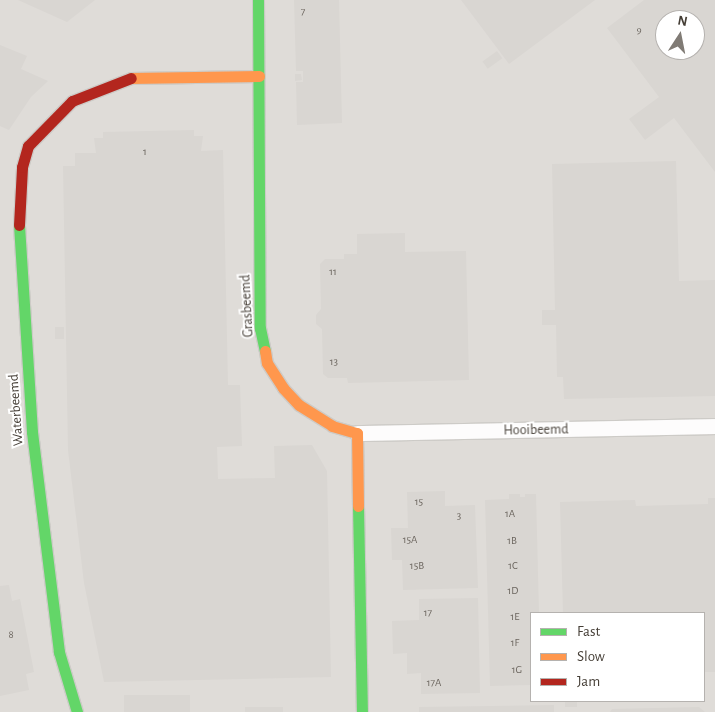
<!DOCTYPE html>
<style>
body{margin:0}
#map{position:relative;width:715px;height:712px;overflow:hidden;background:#efedea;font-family:"Alegreya Sans",sans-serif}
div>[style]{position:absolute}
.industrial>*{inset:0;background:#dfdcd8}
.building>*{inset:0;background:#d9d6d2;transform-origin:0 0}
.roads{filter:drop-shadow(1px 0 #cdcbc7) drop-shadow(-1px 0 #cdcbc7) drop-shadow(0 1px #cdcbc7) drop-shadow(0 -1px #cdcbc7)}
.street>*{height:15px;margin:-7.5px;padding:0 7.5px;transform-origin:7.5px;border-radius:7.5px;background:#fdfcfc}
.fast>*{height:11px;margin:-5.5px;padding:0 5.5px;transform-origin:5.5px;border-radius:5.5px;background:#63d668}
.slow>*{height:11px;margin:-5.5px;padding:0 5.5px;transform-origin:5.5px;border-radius:5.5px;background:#ff974d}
.jam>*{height:11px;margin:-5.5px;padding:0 5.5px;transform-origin:5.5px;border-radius:5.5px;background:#b3261e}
span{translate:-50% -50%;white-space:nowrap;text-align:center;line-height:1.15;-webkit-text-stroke:4px #fff;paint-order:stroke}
.number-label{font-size:11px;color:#6b655e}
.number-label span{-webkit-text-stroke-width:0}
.street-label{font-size:14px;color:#453e36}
.legend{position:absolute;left:530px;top:612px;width:175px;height:90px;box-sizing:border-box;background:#fff;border:1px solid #b5b2af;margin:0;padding:6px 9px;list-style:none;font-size:15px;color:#453e36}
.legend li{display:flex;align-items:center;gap:10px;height:25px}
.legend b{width:25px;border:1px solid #b5b2af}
.north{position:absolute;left:655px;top:10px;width:50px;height:50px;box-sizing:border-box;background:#fff;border:1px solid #b5b2af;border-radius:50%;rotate:11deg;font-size:14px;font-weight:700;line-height:20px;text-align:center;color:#453e36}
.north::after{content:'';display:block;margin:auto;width:18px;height:22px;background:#807b75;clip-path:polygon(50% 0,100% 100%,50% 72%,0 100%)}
</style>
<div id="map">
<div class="industrial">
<i style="clip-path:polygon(evenodd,0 0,715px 0,715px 712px,0 712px,0 0,665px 20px,695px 20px,695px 50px,665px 50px,665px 20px,0 0,531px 613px,704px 613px,704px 701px,531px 701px,531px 613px)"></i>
</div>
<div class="building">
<i style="clip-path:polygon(18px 0,95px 0,67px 22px)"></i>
<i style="clip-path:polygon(294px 0,339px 0,342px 123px,297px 125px,296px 82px,303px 82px,303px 71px,296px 71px)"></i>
<i style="clip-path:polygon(461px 0,595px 0,509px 64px)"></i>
<i style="clip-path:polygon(evenodd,644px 0,715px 0,715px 172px,674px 118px,645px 140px,629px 119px,659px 97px,607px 28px,644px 0,665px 20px,695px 20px,695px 50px,665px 50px,665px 20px)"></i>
<i style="clip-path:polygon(0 45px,27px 56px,21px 69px,48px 81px,31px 97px,9px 130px,0 126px)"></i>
<i style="left:497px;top:51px;width:9px;height:18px;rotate:54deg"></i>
<i style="clip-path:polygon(295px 74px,301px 74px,302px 80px,295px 81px)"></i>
<i style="clip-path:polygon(194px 130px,194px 136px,203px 136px,201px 151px,223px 150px,228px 385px,240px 385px,242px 446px,217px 447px,218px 479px,275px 478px,274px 446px,312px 445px,327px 471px,331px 677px,104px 682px,84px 583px,68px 450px,63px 166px,75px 166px,75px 153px,96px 153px,94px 138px,103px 138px,103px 132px)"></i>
<i style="clip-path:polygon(676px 161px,679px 281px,715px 280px,715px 396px,564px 399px,563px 377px,557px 377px,556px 325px,542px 325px,542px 310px,555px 310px,552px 164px)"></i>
<i style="clip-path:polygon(405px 233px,405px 252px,466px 251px,469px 380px,348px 383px,347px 378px,328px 378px,323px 374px,322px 329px,316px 324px,316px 315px,321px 309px,320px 264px,325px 259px,344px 259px,344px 254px,357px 254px,357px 234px)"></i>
<i style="left:55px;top:327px;width:9px;height:12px"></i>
<i style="clip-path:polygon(445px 491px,445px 506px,475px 505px,478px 588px,403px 590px,402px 560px,392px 560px,391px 528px,408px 528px,407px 492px)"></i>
<i style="clip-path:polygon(509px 494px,520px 494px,520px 497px,525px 497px,525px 494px,536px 494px,539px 613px,531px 613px,531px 685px,490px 686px,485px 500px,509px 499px)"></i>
<i style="clip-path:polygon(708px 498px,715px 498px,715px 672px,704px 672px,704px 613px,563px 613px,560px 502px,635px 500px,636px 506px,708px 504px)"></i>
<i style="clip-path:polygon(9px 585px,12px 601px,20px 599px,34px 672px,26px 674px,29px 690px,0 696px,0 586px)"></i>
<i style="clip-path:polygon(478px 598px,480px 693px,421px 694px,421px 673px,407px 674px,407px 653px,393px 654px,392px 621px,419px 620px,419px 599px)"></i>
<i style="left:190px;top:695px;width:17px;height:66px;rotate:90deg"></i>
<i style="left:565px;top:701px;width:12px;height:6px"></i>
<i style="clip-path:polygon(554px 705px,554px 712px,419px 712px,419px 707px)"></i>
<i style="left:245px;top:707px;width:38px;height:5px"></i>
<i style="clip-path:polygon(699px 707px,705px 712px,610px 712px,612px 709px)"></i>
</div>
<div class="roads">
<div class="street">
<i style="left:357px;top:433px;width:358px;rotate:-1.1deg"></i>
</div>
<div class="fast">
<i style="left:258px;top:0;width:328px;rotate:89.7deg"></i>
<i style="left:260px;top:328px;width:24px;rotate:78deg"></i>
<i style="left:19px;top:225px;width:207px;rotate:86.4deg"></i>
<i style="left:32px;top:432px;width:222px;rotate:83deg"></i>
<i style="left:59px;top:652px;width:63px;rotate:73.3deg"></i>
<i style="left:358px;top:506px;width:206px;rotate:88.9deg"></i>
</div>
<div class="slow">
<i style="left:131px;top:78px;width:128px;rotate:-0.9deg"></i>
<i style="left:265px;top:351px;width:12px;rotate:81deg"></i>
<i style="left:267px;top:363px;width:30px;rotate:57deg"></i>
<i style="left:283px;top:388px;width:23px;rotate:47deg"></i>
<i style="left:299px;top:405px;width:39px;rotate:32deg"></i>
<i style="left:332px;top:426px;width:26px;rotate:16deg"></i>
<i style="left:357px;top:433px;width:73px;rotate:89.2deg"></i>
</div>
<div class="jam">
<i style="left:19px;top:225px;width:58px;rotate:-87deg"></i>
<i style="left:22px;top:167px;width:22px;rotate:-74deg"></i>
<i style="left:28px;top:146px;width:63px;rotate:-45.6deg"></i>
<i style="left:72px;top:101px;width:63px;rotate:-21.3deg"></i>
</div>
</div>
<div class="number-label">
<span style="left:303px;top:12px">7</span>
<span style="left:639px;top:30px">9</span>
<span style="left:145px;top:152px">1</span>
<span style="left:333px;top:272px">11</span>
<span style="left:334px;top:362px">13</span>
<span style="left:419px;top:502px">15</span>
<span style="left:510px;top:514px">1A</span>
<span style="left:459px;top:516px">3</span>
<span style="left:410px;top:540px">15A</span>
<span style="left:512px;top:541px">1B</span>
<span style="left:417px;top:566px">15B</span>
<span style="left:513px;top:566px">1C</span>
<span style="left:513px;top:591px">1D</span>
<span style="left:428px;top:613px">17</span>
<span style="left:515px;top:617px">1E</span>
<span style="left:11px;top:635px">8</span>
<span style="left:515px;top:643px">1F</span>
<span style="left:517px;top:670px">1G</span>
<span style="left:434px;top:683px">17A</span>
</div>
<div class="street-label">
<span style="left:247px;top:306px;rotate:-93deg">Grasbeemd</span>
<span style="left:16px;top:410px;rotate:-94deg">Waterbeemd</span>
<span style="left:536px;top:430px;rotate:-1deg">Hooibeemd</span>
</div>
<ul class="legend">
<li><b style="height:6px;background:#63d668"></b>Fast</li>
<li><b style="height:6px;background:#ff974d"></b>Slow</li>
<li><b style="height:6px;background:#b3261e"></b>Jam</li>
</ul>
<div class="north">N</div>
</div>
